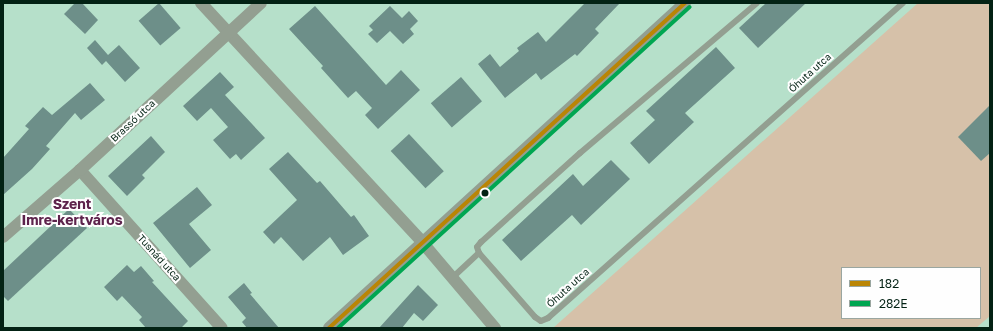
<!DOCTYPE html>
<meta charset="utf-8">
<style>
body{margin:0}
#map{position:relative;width:993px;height:331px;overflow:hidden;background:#b6e0ca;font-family:"Golos Text",sans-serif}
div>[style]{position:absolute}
.green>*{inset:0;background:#d6c1a9}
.building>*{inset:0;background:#6d8f89;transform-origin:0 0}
.service>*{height:6px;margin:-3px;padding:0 3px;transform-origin:3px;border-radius:3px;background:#939f91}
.minor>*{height:12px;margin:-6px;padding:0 6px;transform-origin:6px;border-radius:6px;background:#939f91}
.bus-1>*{height:4px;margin:-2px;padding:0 2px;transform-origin:2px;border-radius:2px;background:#ba8505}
.bus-2>*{height:4px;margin:-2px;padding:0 2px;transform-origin:2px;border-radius:2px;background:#00a651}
.dots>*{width:11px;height:11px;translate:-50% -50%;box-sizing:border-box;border:2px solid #fefefe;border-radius:50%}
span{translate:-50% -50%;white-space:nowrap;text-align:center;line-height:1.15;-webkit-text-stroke:4px #fefefe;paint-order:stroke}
.street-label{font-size:10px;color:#032214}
.district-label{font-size:14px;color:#5d234c;font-weight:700}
.frame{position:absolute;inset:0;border:4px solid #032214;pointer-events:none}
.legend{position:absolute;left:841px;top:267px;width:140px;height:52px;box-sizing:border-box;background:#fefefe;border:1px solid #9aa6a0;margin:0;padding:5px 7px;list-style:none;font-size:12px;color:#032214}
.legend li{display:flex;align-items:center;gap:8px;height:20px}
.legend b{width:20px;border:1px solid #9aa6a0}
</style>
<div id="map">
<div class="green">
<i style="clip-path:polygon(evenodd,918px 3px,990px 3px,990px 316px,976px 328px,553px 328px,918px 3px,842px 268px,980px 268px,980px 318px,842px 318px,842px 268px)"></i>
</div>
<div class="building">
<i style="clip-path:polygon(75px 3px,82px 3px,98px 20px,85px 34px,64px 14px)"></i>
<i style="left:159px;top:3px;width:33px;height:27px;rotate:49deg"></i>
<i style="clip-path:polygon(585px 3px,620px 3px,595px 29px,599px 33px,577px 56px,575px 54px,541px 80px,536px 73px,505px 98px,478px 64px,490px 54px,500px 67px,519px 51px,517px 48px,538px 32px,546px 42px)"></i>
<i style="clip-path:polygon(766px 3px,806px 3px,758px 48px,739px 28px)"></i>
<i style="clip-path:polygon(315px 6px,386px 85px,401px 70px,420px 90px,378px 129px,365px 115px,372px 108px,356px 91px,348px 98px,321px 68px,323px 66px,289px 29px)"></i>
<i style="clip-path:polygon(390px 6px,402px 18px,409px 11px,418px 21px,410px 29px,414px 34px,403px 44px,390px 31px,377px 43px,368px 34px,373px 30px,369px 26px)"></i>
<i style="clip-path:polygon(95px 40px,108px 55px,119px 45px,140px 68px,125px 82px,106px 61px,102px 65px,87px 48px)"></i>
<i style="clip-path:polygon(716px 47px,735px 68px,685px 113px,694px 122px,649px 164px,630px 143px,655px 120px,646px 111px)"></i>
<i style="clip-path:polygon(220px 72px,234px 87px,225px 95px,265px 138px,241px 160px,236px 154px,230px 159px,213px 140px,228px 127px,211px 108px,197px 121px,183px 106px)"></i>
<i style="left:461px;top:77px;width:32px;height:40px;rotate:49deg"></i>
<i style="clip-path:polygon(90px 83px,105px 100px,81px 120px,75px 113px,46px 146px,50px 149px,32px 169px,3px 195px,3px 158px,29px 129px,25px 126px,43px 107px,52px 115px)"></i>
<i style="clip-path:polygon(990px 105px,990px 153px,981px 161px,958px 137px)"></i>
<i style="left:409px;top:134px;width:51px;height:25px;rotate:47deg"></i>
<i style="clip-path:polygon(151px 136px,165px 152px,142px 175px,145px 178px,127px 196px,108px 176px)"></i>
<i style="clip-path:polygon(288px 152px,317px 183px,320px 181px,351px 217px,354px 215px,369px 236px,343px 255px,330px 237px,303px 261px,281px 237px,274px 244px,263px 232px,297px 200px,269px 169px)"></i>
<i style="clip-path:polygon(611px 160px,630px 179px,581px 225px,572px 215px,521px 261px,502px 240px,573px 174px,583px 186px)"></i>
<i style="clip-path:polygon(197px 187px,212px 205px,189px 224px,211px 250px,190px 268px,153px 223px)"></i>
<i style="clip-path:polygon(69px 209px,87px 228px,8px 301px,3px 296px,3px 271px)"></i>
<i style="clip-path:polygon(127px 265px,134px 272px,141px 266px,154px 281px,152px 282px,188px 321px,181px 328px,146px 328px,139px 320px,142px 317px,122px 296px,117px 301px,104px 287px)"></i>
<i style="clip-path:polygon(244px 283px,252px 293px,250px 294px,279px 328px,247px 328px,242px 322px,246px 318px,228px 297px)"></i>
<i style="clip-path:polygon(418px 285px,438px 305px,423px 321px,414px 313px,402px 328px,379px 328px)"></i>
</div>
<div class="service">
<i style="left:757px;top:3px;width:232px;rotate:139.7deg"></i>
<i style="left:580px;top:153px;width:133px;rotate:138deg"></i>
<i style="left:481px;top:242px;width:6px;rotate:129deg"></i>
<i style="left:477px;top:247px;width:6px;rotate:72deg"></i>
<i style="left:479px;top:253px;width:85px;rotate:48.8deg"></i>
<i style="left:535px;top:317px;width:7px;rotate:34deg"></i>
<i style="left:541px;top:321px;width:8px;rotate:-23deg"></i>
<i style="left:548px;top:318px;width:475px;rotate:-41.6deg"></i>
<i style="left:452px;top:278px;width:37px;rotate:-43deg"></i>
</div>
<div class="minor">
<i style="left:201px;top:3px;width:326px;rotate:47.2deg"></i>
<i style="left:422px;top:242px;width:113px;rotate:49.7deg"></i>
<i style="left:80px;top:170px;width:212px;rotate:48.1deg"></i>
<i style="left:3px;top:237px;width:102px;rotate:-41deg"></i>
<i style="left:80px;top:170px;width:246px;rotate:-42.7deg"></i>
<i style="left:329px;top:328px;width:482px;rotate:-42.4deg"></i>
</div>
<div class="bus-1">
<i style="left:329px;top:328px;width:482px;rotate:-42.4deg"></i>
</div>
<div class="bus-2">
<i style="left:338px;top:328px;width:476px;rotate:-42.4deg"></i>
</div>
<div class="dots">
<i style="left:485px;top:193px;background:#032214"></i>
</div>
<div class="street-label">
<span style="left:810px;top:73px;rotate:-42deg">Óhuta utca</span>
<span style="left:133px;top:121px;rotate:-43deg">Brassó utca</span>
<span style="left:159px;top:258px;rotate:48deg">Tusnád utca</span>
<span style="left:568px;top:288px;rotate:-42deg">Óhuta utca</span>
</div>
<div class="district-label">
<span style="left:72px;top:212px">Szent<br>Imre-kertváros</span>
</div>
<div class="frame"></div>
<ul class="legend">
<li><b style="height:5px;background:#ba8505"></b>182</li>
<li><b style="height:5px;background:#00a651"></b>282E</li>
</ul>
</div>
